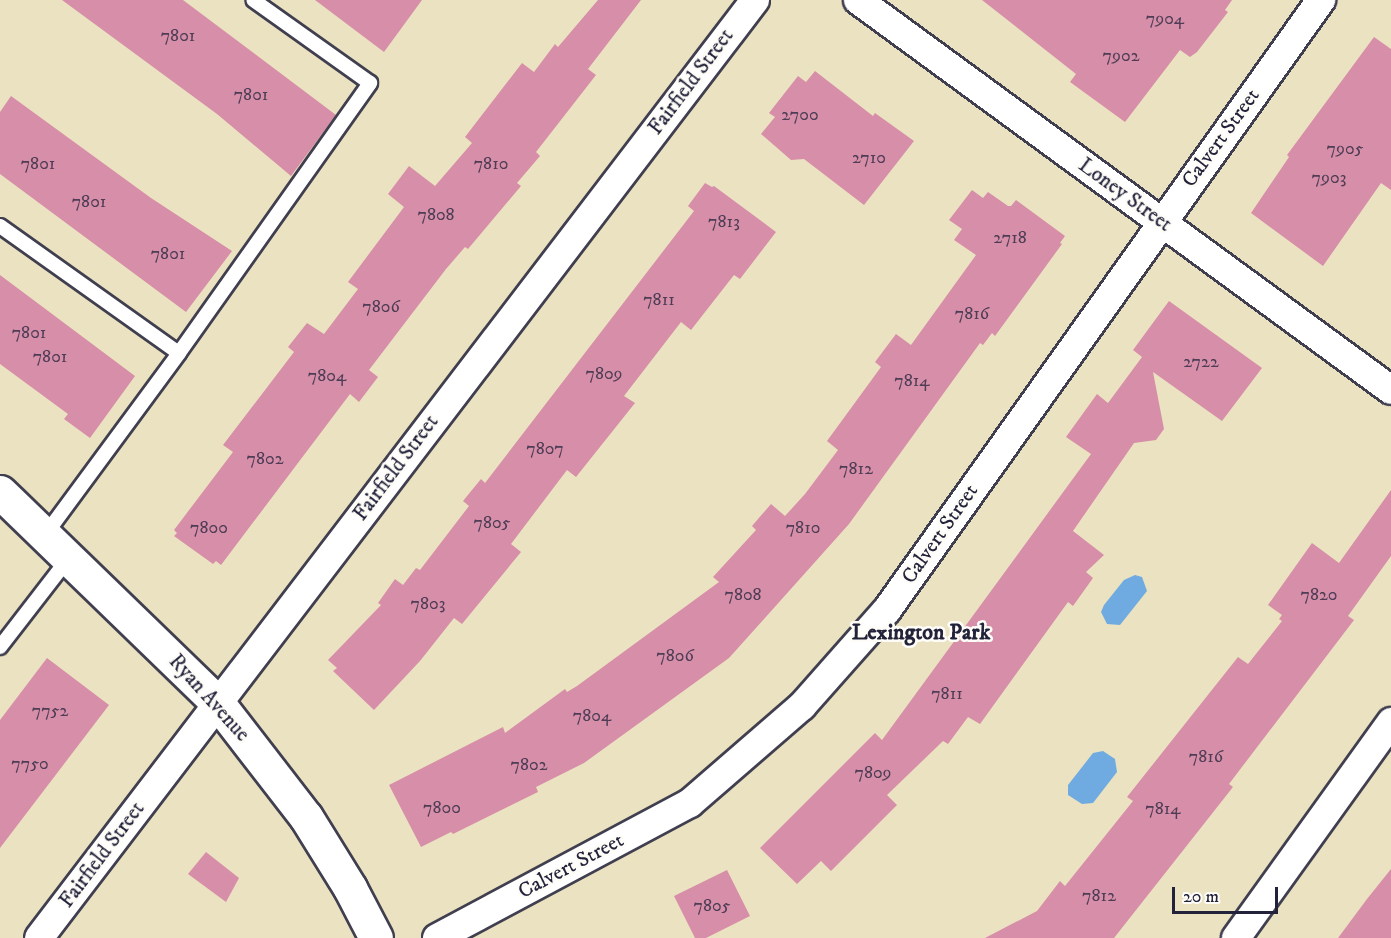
<!DOCTYPE html>
<style>
body{margin:0}
#map{position:relative;width:1391px;height:938px;overflow:hidden;background:#ebe2c1;font-family:"IM FELL DW Pica",serif}
div>[style]{position:absolute}
.water>*{inset:0;background:#6fabe0}
.building>*{inset:0;background:#d78ea8}
.roads{filter:drop-shadow(2px 0 #403f4f) drop-shadow(-2px 0 #403f4f) drop-shadow(0 2px #403f4f) drop-shadow(0 -2px #403f4f)}
.lane>*{height:14px;margin:-7px;padding:0 7px;transform-origin:7px;border-radius:7px;background:#fff}
.street>*{height:28px;margin:-14px;padding:0 14px;transform-origin:14px;border-radius:14px;background:#fff}
.secondary>*{height:33px;margin:-16.5px;padding:0 16.5px;transform-origin:16.5px;border-radius:16.5px;background:#fff}
span{translate:-50% -50%;white-space:nowrap;text-align:center;line-height:1.15;-webkit-text-stroke:5px #fdfcf7;paint-order:stroke}
.number-label{font-size:18px;color:#4f3d56}
.number-label span{-webkit-text-stroke-width:0}
.street-label{font-size:21px;color:#22223b}
.neighbourhood-label{font-size:22px;color:#22223b;font-weight:700}
.scale{position:absolute;left:1172px;top:887px;width:106px;height:27px;box-sizing:border-box;border:3px solid #22223b;border-top:0;padding-left:8px;font-size:18px;line-height:21px;white-space:nowrap;color:#22223b;-webkit-text-stroke:4px #fdfcf7;paint-order:stroke}
</style>
<div id="map">
<div class="water">
<i style="clip-path:polygon(1135px 575px,1142px 577px,1147px 591px,1120px 625px,1107px 624px,1101px 612px,1104px 605px,1124px 580px)"></i>
<i style="clip-path:polygon(1103px 751px,1115px 759px,1117px 772px,1093px 803px,1082px 804px,1068px 795px,1068px 785px,1093px 753px)"></i>
</div>
<div class="building">
<i style="clip-path:polygon(62px 0,183px 0,336px 115px,291px 176px,217px 114px)"></i>
<i style="clip-path:polygon(315px 0,422px 0,384px 52px)"></i>
<i style="clip-path:polygon(598px 0,641px 0,588px 69px,596px 75px,536px 152px,540px 156px,517px 183px,521px 186px,468px 249px,465px 247px,446px 269px,369px 370px,378px 377px,359px 402px,350px 394px,221px 565px,216px 561px,213px 564px,174px 536px,177px 533px,174px 530px,233px 452px,223px 445px,294px 352px,288px 347px,307px 323px,324px 334px,358px 289px,348px 282px,404px 207px,388px 194px,409px 166px,435px 186px,472px 143px,465px 137px,522px 63px,534px 72px,555px 44px,558px 47px)"></i>
<i style="clip-path:polygon(982px 0,1232px 0,1225px 10px,1228px 12px,1197px 52px,1190px 57px,1180px 50px,1125px 122px,1070px 82px,1076px 74px)"></i>
<i style="clip-path:polygon(1374px 37px,1391px 49px,1391px 190px,1381px 183px,1323px 266px,1251px 213px,1289px 157px,1287px 155px)"></i>
<i style="clip-path:polygon(815px 71px,873px 116px,875px 113px,914px 141px,864px 205px,804px 159px,791px 160px,761px 134px,775px 117px,769px 113px,798px 76px,806px 82px)"></i>
<i style="clip-path:polygon(11px 96px,151px 198px,232px 251px,186px 312px,0 174px,0 112px)"></i>
<i style="clip-path:polygon(705px 183px,712px 187px,714px 186px,776px 232px,740px 279px,734px 275px,691px 330px,681px 322px,624px 396px,635px 403px,576px 477px,567px 470px,511px 544px,521px 552px,462px 624px,454px 618px,420px 661px,374px 710px,333px 671px,337px 668px,328px 660px,381px 605px,378px 603px,395px 579px,403px 585px,416px 568px,420px 570px,469px 506px,463px 501px,481px 479px,485px 483px,694px 211px,688px 206px)"></i>
<i style="clip-path:polygon(972px 190px,983px 198px,988px 192px,1008px 206px,1011px 206px,1016px 200px,1065px 236px,1060px 243px,1062px 244px,995px 336px,992px 333px,983px 345px,980px 343px,849px 524px,729px 658px,584px 763px,536px 787px,538px 792px,453px 834px,451px 832px,421px 847px,389px 785px,503px 727px,505px 733px,565px 689px,567px 692px,577px 686px,719px 582px,713px 577px,756px 530px,752px 526px,771px 504px,785px 516px,805px 494px,838px 450px,827px 441px,881px 367px,875px 362px,896px 334px,911px 345px,976px 255px,954px 240px,962px 229px,949px 220px)"></i>
<i style="clip-path:polygon(0 275px,135px 376px,90px 438px,64px 419px,68px 414px,0 364px)"></i>
<i style="clip-path:polygon(1169px 301px,1262px 368px,1222px 421px,1153px 372px,1164px 429px,1156px 440px,1134px 443px,1073px 531px,1104px 555px,1086px 572px,1093px 578px,1073px 606px,1068px 602px,980px 724px,968px 717px,948px 744px,943px 741px,887px 795px,897px 805px,831px 871px,821px 861px,797px 884px,760px 848px,875px 733px,882px 740px,1091px 454px,1066px 437px,1097px 394px,1108px 403px,1142px 357px,1133px 350px)"></i>
<i style="clip-path:polygon(1391px 490px,1391px 556px,1348px 616px,1354px 620px,1229px 784px,1233px 787px,1114px 938px,985px 938px,1037px 911px,1060px 881px,1065px 886px,1133px 801px,1127px 797px,1238px 657px,1248px 664px,1282px 621px,1279px 619px,1282px 615px,1268px 605px,1312px 543px,1339px 563px)"></i>
<i style="clip-path:polygon(47px 658px,109px 705px,0 848px,0 720px)"></i>
<i style="clip-path:polygon(206px 852px,239px 878px,226px 902px,188px 874px)"></i>
<i style="clip-path:polygon(1391px 869px,1391px 938px,1338px 938px,1367px 899px)"></i>
<i style="clip-path:polygon(727px 870px,750px 916px,706px 938px,695px 938px,674px 896px)"></i>
</div>
<div class="roads">
<div class="lane">
<i style="left:0;top:226px;width:219px;rotate:35.4deg"></i>
<i style="left:45px;top:535px;width:226px;rotate:-53.6deg"></i>
<i style="left:179px;top:353px;width:331px;rotate:-54.7deg"></i>
<i style="left:370px;top:83px;width:143px;rotate:-144.6deg"></i>
<i style="left:0;top:647px;width:111px;rotate:-52.3deg"></i>
</div>
<div class="street">
<i style="left:858px;top:0;width:660px;rotate:36.19deg"></i>
<i style="left:39px;top:938px;width:1180px;rotate:-52.64deg"></i>
<i style="left:437px;top:938px;width:287px;rotate:-28.1deg"></i>
<i style="left:690px;top:803px;width:148px;rotate:-40.9deg"></i>
<i style="left:802px;top:706px;width:128px;rotate:-48.5deg"></i>
<i style="left:887px;top:610px;width:749px;rotate:-54.57deg"></i>
<i style="left:1236px;top:938px;width:266px;rotate:-54.3deg"></i>
</div>
<div class="secondary">
<i style="left:0;top:492px;width:302px;rotate:44.1deg"></i>
<i style="left:217px;top:702px;width:145px;rotate:52.3deg"></i>
<i style="left:306px;top:817px;width:84px;rotate:58.2deg"></i>
<i style="left:350px;top:888px;width:56px;rotate:62.5deg"></i>
</div>
</div>
<div class="number-label">
<span style="left:1165px;top:19px">7904</span>
<span style="left:178px;top:36px">7801</span>
<span style="left:1121px;top:56px">7902</span>
<span style="left:251px;top:95px">7801</span>
<span style="left:800px;top:115px">2700</span>
<span style="left:1345px;top:149px">7905</span>
<span style="left:869px;top:158px">2710</span>
<span style="left:38px;top:164px">7801</span>
<span style="left:491px;top:164px">7810</span>
<span style="left:1329px;top:178px">7903</span>
<span style="left:89px;top:202px">7801</span>
<span style="left:436px;top:215px">7808</span>
<span style="left:724px;top:222px">7813</span>
<span style="left:1010px;top:238px">2718</span>
<span style="left:168px;top:254px">7801</span>
<span style="left:659px;top:300px">7811</span>
<span style="left:381px;top:307px">7806</span>
<span style="left:972px;top:314px">7816</span>
<span style="left:29px;top:333px">7801</span>
<span style="left:50px;top:357px">7801</span>
<span style="left:1201px;top:362px">2722</span>
<span style="left:604px;top:374px">7809</span>
<span style="left:327px;top:376px">7804</span>
<span style="left:912px;top:381px">7814</span>
<span style="left:545px;top:449px">7807</span>
<span style="left:265px;top:459px">7802</span>
<span style="left:856px;top:469px">7812</span>
<span style="left:492px;top:523px">7805</span>
<span style="left:209px;top:528px">7800</span>
<span style="left:803px;top:528px">7810</span>
<span style="left:743px;top:595px">7808</span>
<span style="left:1319px;top:595px">7820</span>
<span style="left:428px;top:604px">7803</span>
<span style="left:675px;top:656px">7806</span>
<span style="left:947px;top:694px">7811</span>
<span style="left:50px;top:711px">7752</span>
<span style="left:592px;top:716px">7804</span>
<span style="left:1206px;top:757px">7816</span>
<span style="left:30px;top:764px">7750</span>
<span style="left:529px;top:765px">7802</span>
<span style="left:873px;top:773px">7809</span>
<span style="left:442px;top:808px">7800</span>
<span style="left:1163px;top:809px">7814</span>
<span style="left:1099px;top:896px">7812</span>
<span style="left:712px;top:906px">7805</span>
</div>
<div class="street-label">
<span style="left:691px;top:82px;rotate:-53deg">Fairfield Street</span>
<span style="left:1221px;top:138px;rotate:-54deg">Calvert Street</span>
<span style="left:1125px;top:195px;rotate:36deg">Loney Street</span>
<span style="left:396px;top:468px;rotate:-53deg">Fairfield Street</span>
<span style="left:940px;top:534px;rotate:-55deg">Calvert Street</span>
<span style="left:209px;top:698px;rotate:48deg">Ryan Avenue</span>
<span style="left:102px;top:855px;rotate:-53deg">Fairfield Street</span>
<span style="left:571px;top:866px;rotate:-28deg">Calvert Street</span>
</div>
<div class="neighbourhood-label">
<span style="left:921px;top:633px">Lexington Park</span>
</div>
<div class="scale">20 m</div>
</div>
